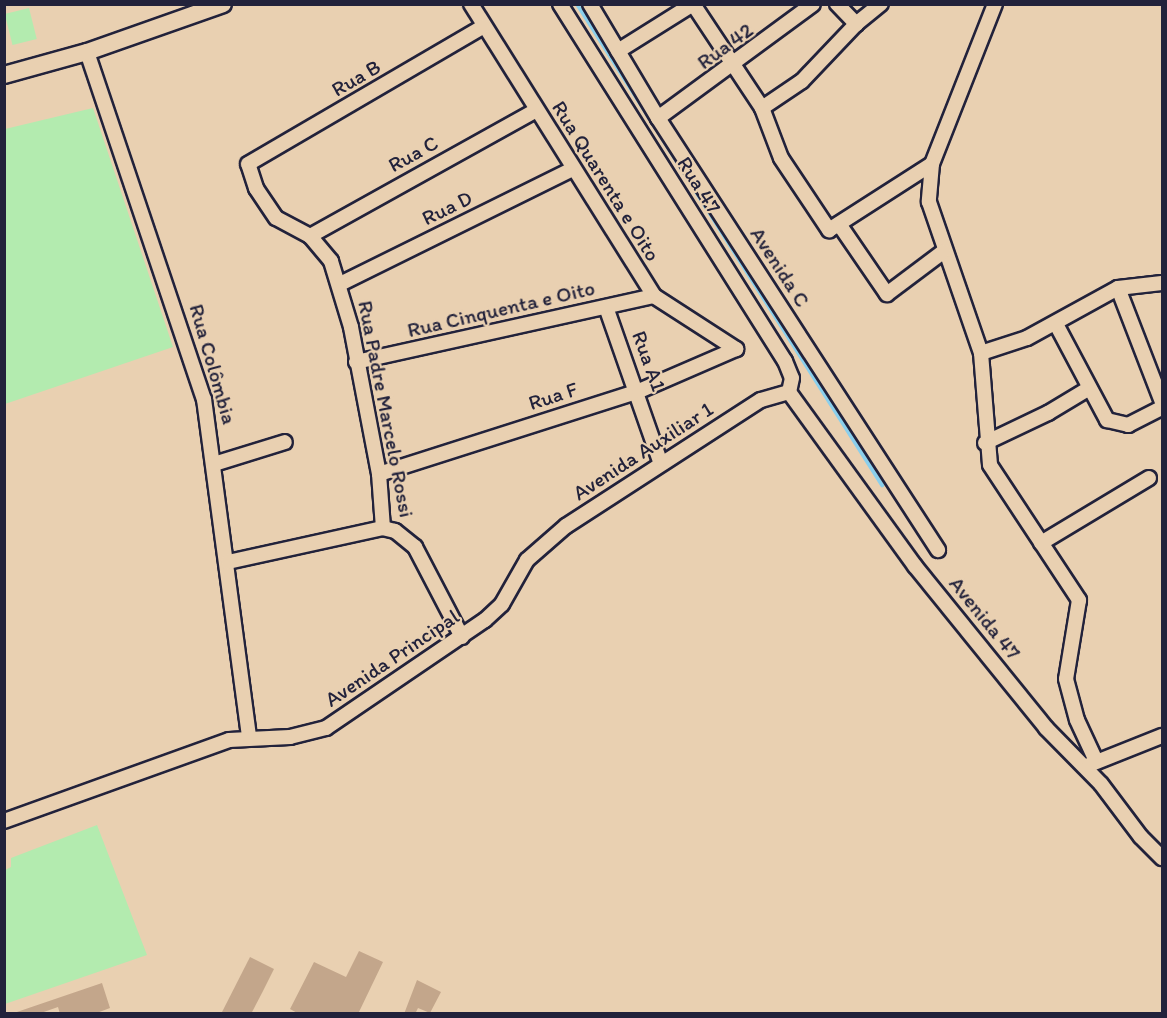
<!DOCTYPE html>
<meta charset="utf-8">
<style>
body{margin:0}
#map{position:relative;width:1167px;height:1018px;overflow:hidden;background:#e9d0b1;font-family:Itim,sans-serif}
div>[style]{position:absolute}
.green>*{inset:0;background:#b3ebaf;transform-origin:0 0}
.stream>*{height:4px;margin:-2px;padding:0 2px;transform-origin:2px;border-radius:2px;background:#8bcfec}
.building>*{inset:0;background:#c3a68b}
.roads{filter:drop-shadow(2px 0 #22223b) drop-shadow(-2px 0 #22223b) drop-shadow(0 2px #22223b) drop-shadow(0 -2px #22223b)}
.minor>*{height:14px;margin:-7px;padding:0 7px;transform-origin:7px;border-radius:7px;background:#e9d0b1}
.tertiary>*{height:16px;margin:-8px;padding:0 8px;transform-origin:8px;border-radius:8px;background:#e9d0b1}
span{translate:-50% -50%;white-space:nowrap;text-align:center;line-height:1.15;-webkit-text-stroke:4.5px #e9d0b1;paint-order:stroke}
.street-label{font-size:21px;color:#22223b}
.frame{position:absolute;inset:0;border:6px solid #22223b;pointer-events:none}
</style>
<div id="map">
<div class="green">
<i style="left:29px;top:8px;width:32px;height:25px;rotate:76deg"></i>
<i style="clip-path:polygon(93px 108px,173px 347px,5px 404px,5px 129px)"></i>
<i style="clip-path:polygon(97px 825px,147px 955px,5px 1004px,5px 870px,11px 867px,11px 858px)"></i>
</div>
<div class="stream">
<i style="left:577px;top:4px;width:570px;rotate:57.62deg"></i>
</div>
<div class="building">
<i style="clip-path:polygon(359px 951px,383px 962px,358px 1014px,299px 1014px,290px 1009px,314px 962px,346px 977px)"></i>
<i style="clip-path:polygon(250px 957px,274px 969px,263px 991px,251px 1014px,221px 1014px)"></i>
<i style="clip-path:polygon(417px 980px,441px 992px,430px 1013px,418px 1008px,415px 1014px,404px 1014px)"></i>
<i style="clip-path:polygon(102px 983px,110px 1008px,94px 1014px,60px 1014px,58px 1007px,38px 1014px,11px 1014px)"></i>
</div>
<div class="roads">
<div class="minor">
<i style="left:471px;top:4px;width:345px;rotate:57.9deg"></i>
<i style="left:654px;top:296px;width:98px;rotate:32.9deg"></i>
<i style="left:560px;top:4px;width:422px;rotate:57.8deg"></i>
<i style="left:785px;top:361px;width:18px;rotate:68deg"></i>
<i style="left:792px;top:378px;width:14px;rotate:102deg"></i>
<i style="left:590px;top:4px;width:133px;rotate:59.2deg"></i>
<i style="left:658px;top:118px;width:515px;rotate:57.05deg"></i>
<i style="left:693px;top:4px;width:125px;rotate:56.4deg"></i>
<i style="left:762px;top:108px;width:53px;rotate:69.2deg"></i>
<i style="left:781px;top:158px;width:87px;rotate:56.3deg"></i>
<i style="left:829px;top:230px;width:122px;rotate:-32.7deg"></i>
<i style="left:837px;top:4px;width:28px;rotate:46deg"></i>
<i style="left:995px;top:4px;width:172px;rotate:111.5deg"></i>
<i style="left:932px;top:164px;width:38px;rotate:95deg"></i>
<i style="left:929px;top:202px;width:160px;rotate:71deg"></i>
<i style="left:981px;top:353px;width:112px;rotate:85.4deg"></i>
<i style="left:990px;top:465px;width:162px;rotate:56.6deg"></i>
<i style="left:1079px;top:600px;width:80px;rotate:99.3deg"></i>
<i style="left:1066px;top:679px;width:42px;rotate:75deg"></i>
<i style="left:1077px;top:720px;width:45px;rotate:65.1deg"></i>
<i style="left:618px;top:51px;width:89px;rotate:-32.1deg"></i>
<i style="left:87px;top:52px;width:366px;rotate:71.4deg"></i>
<i style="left:204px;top:399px;width:340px;rotate:82.4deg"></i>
<i style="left:762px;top:108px;width:48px;rotate:-34deg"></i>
<i style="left:802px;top:81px;width:79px;rotate:-46.5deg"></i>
<i style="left:856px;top:24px;width:32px;rotate:-39deg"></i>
<i style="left:658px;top:118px;width:192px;rotate:-36.3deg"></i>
<i style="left:839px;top:224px;width:85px;rotate:55.6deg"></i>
<i style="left:887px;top:294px;width:71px;rotate:-37deg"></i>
<i style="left:310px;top:236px;width:259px;rotate:-29.1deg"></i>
<i style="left:340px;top:284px;width:260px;rotate:-26.3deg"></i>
<i style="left:1118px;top:288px;width:122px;rotate:68.9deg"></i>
<i style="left:606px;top:307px;width:166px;rotate:70.7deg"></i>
<i style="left:1056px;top:324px;width:109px;rotate:62deg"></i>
<i style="left:1107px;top:420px;width:22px;rotate:13deg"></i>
<i style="left:1128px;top:425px;width:38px;rotate:-27deg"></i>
<i style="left:981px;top:353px;width:48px;rotate:-18.1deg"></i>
<i style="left:1027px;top:338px;width:104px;rotate:-28.8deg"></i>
<i style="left:1118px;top:288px;width:44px;rotate:-6.5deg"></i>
<i style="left:356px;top:362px;width:305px;rotate:-12.5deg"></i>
<i style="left:789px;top:392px;width:215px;rotate:54.1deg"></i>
<i style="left:915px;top:566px;width:208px;rotate:51deg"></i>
<i style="left:1046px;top:728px;width:78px;rotate:45.5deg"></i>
<i style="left:1101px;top:784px;width:66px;rotate:53deg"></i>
<i style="left:1141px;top:837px;width:30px;rotate:45deg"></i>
<i style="left:985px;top:443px;width:70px;rotate:-25.5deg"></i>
<i style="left:1048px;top:413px;width:47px;rotate:-31deg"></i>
<i style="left:214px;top:464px;width:74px;rotate:-17.2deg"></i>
<i style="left:379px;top:474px;width:273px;rotate:-17.7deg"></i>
<i style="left:639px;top:391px;width:106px;rotate:-23.4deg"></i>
<i style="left:1041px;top:543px;width:126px;rotate:-31deg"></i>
<i style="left:228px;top:562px;width:159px;rotate:-12.4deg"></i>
<i style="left:462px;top:637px;width:102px;rotate:-117.6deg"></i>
<i style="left:415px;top:547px;width:26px;rotate:-141deg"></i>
<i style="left:395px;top:531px;width:12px;rotate:-166deg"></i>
<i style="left:383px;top:528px;width:54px;rotate:-94.2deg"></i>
<i style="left:379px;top:474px;width:150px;rotate:-100.8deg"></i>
<i style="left:351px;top:327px;width:69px;rotate:-106.9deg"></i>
<i style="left:331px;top:261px;width:33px;rotate:-130deg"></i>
<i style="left:310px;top:236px;width:38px;rotate:-152deg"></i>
<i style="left:276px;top:218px;width:36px;rotate:-124deg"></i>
<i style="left:256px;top:188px;width:25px;rotate:-108deg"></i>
<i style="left:248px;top:164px;width:273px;rotate:-30.3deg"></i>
<i style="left:1089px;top:765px;width:79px;rotate:-21.7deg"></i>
<i style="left:4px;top:821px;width:239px;rotate:-19.8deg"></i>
<i style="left:229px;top:740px;width:61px;rotate:-2.8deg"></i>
<i style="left:290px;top:737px;width:37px;rotate:-14deg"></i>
<i style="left:326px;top:728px;width:192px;rotate:-34.2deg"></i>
<i style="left:485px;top:620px;width:23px;rotate:-43deg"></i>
<i style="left:502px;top:604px;width:51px;rotate:-60.4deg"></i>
<i style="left:527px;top:560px;width:52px;rotate:-41.1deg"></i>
<i style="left:566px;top:526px;width:232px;rotate:-32.9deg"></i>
<i style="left:761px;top:400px;width:29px;rotate:-16deg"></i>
</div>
<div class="tertiary">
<i style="left:4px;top:75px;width:86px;rotate:-15.5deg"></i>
<i style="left:87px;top:52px;width:144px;rotate:-19.4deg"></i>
</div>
</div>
<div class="street-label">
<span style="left:725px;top:46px;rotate:-36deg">Rua 42</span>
<span style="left:356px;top:78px;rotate:-30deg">Rua B</span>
<span style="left:413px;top:154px;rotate:-29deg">Rua C</span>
<span style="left:606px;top:181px;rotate:58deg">Rua Quarenta e Oito</span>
<span style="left:699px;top:185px;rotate:58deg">Rua 47</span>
<span style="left:447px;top:208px;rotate:-26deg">Rua D</span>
<span style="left:780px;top:267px;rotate:57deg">Avenida C</span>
<span style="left:501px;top:309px;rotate:-13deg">Rua Cinquenta e Oito</span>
<span style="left:649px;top:361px;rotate:70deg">Rua A1</span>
<span style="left:213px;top:364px;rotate:74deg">Rua Colômbia</span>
<span style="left:553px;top:396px;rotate:-18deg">Rua F</span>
<span style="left:386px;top:409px;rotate:79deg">Rua Padre Marcelo Rossi</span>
<span style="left:643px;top:451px;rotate:-33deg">Avenida Auxiliar 1</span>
<span style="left:985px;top:618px;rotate:51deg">Avenida 47</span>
<span style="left:392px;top:658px;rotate:-34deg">Avenida Principal</span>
</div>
<div class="frame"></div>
</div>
